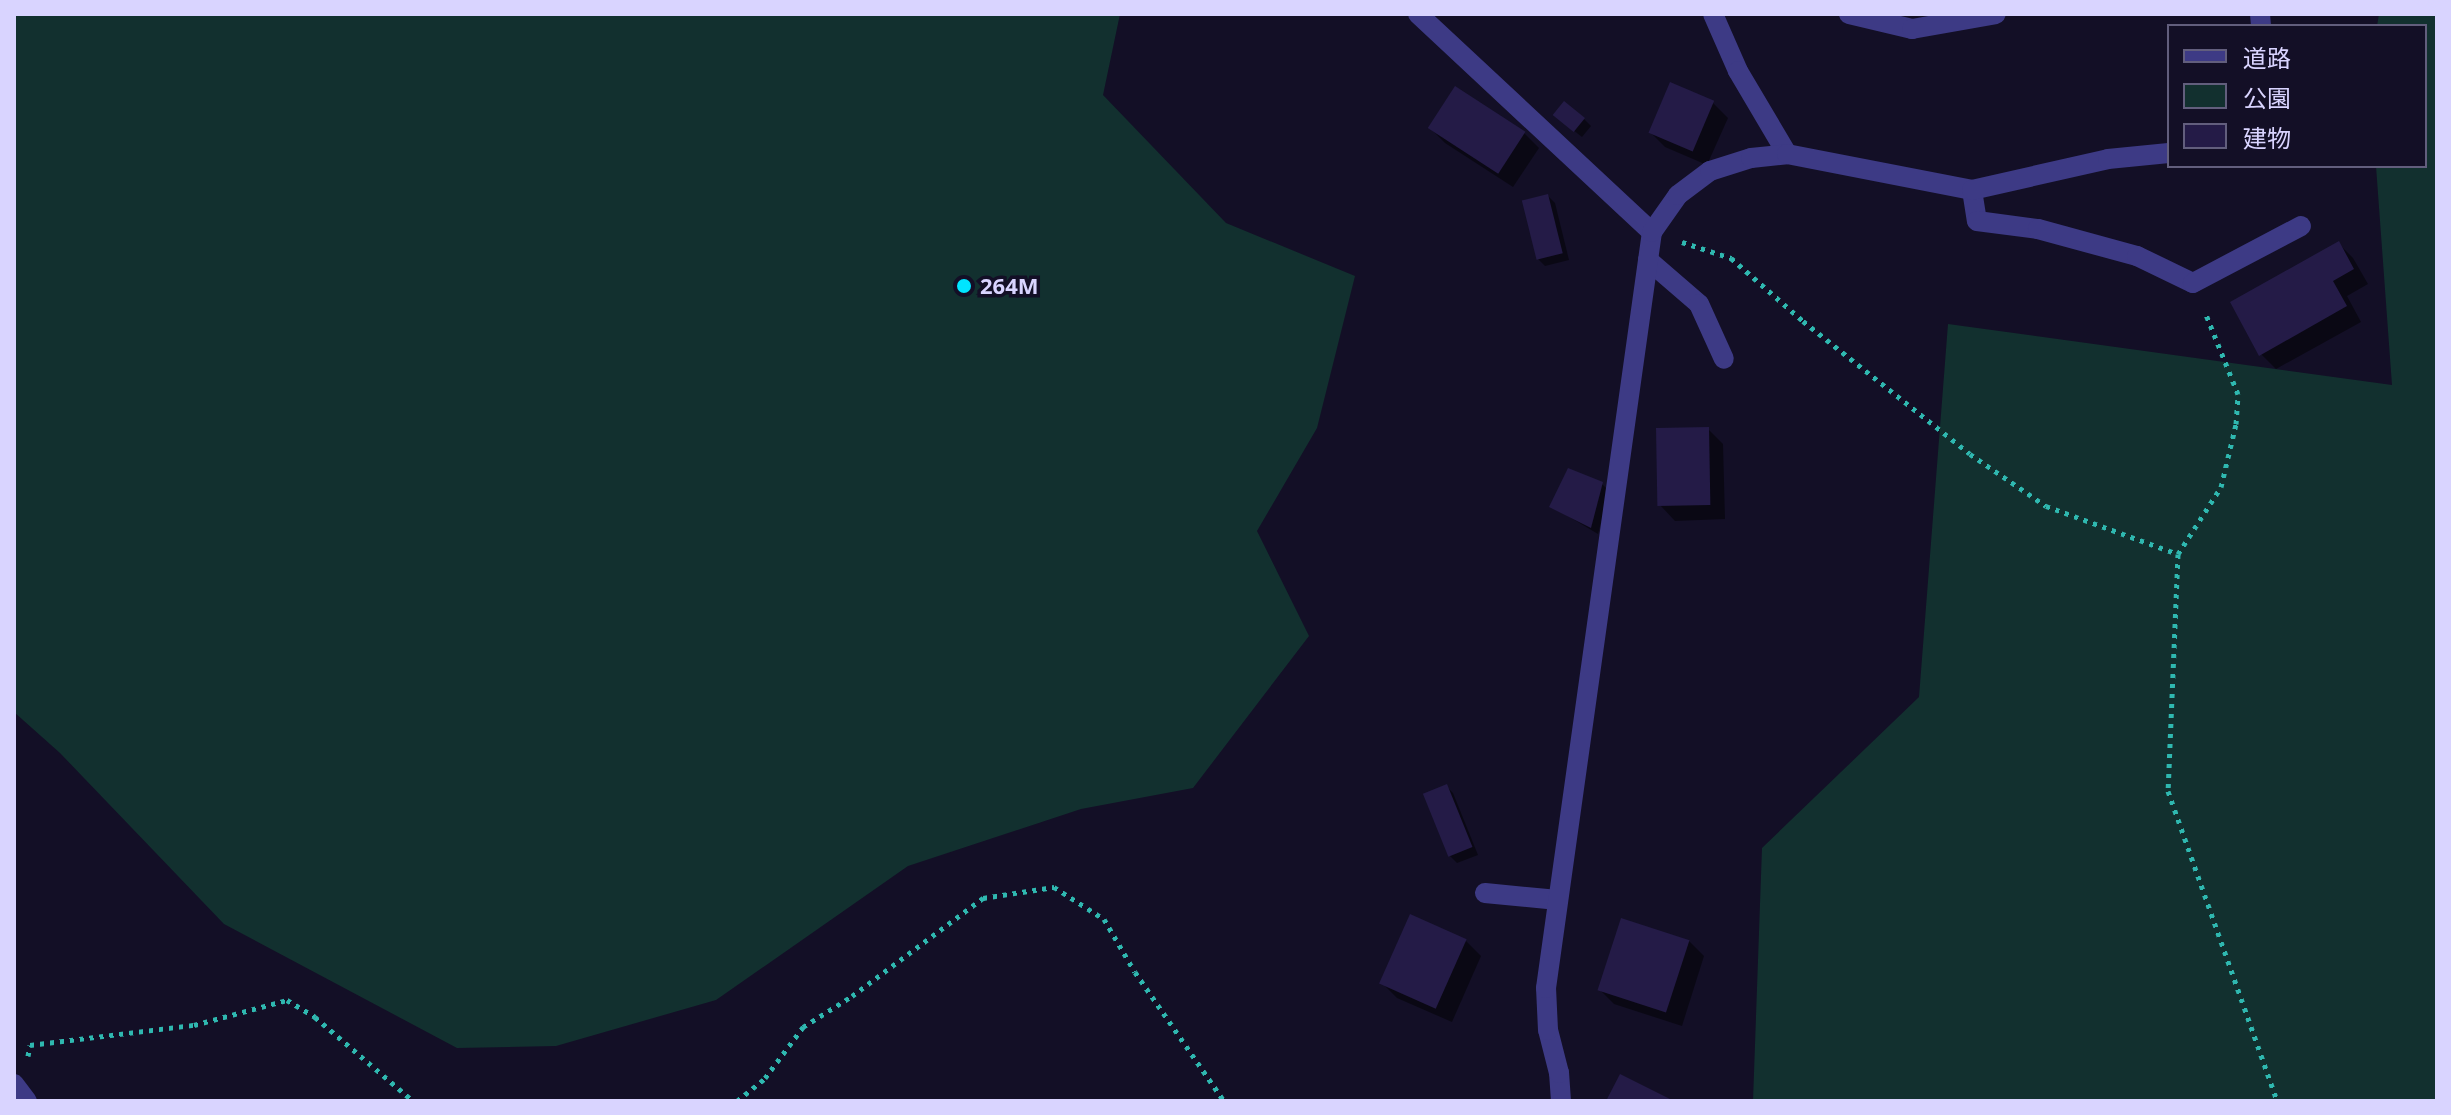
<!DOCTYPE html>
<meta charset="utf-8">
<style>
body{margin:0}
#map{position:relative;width:2451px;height:1115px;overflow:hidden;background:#130f26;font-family:"Open Sans","Noto Sans JP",sans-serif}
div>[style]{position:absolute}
.green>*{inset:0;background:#12302f}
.shadow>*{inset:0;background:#0007}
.building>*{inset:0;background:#241b47;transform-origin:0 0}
.path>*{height:5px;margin-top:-2.5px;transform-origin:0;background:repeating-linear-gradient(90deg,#2fb8b0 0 4px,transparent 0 10px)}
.minor>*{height:20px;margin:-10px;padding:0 10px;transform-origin:10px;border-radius:10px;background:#3d3a85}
.dots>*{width:22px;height:22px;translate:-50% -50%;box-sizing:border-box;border:4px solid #130f26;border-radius:50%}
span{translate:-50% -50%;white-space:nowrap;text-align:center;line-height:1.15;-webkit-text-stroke:7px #130f26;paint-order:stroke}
.poi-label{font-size:22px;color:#d9d4ff;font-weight:700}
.left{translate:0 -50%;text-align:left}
.frame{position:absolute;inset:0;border:16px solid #d9d4ff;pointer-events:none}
.legend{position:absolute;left:2167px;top:24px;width:260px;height:144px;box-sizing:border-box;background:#130f26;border:2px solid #625e7d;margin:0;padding:10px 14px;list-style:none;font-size:24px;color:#d9d4ff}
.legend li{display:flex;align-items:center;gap:16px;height:40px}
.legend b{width:40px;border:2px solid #625e7d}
</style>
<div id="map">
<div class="green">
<i style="clip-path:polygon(14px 14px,1120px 14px,1103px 95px,1226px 223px,1355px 276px,1317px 428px,1257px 531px,1309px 636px,1193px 788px,1081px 809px,908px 866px,716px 1000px,556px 1046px,457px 1048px,224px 924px,60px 753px,14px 712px)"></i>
<i style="clip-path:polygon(2379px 14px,2437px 14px,2437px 1101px,1753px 1101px,1762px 848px,1919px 697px,1948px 324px,2392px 385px,2376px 166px,2425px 166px,2425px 26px,2377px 26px)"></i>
</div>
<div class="shadow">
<i style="clip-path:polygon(1713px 103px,1728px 118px,1707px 165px,1665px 147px,1650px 132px)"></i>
<i style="clip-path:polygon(1584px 119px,1591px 126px,1582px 137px,1563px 122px)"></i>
<i style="clip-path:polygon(1430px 128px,1524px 133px,1539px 148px,1513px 187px,1445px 143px)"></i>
<i style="clip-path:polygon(1548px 196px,1555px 203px,1569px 260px,1545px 266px,1538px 259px)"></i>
<i style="clip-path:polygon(2338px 243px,2353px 258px,2368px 284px,2347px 296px,2361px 322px,2276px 369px,2261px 354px)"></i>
<i style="clip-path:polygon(1708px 429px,1723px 444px,1725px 519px,1675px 521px,1660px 505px)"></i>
<i style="clip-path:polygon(1601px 483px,1609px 491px,1598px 534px,1551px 506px)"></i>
<i style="clip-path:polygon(1446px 786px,1453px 793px,1478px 855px,1457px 863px,1450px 856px)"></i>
<i style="clip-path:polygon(1466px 941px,1481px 956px,1452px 1022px,1397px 998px,1382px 983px)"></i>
<i style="clip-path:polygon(1689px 941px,1704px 956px,1682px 1026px,1614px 1004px,1599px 989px)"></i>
</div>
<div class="building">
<i style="left:1670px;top:82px;width:48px;height:55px;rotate:23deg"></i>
<i style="left:1455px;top:86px;width:84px;height:50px;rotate:33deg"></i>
<i style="left:1564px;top:101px;width:27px;height:18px;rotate:39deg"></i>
<i style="left:1548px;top:194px;width:61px;height:27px;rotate:76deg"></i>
<i style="clip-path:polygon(2339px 241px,2354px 269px,2333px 281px,2347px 306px,2259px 356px,2230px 302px)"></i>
<i style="left:1709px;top:427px;width:78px;height:53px;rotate:89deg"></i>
<i style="clip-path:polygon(1568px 468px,1603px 482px,1591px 528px,1549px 507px)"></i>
<i style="left:1447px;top:784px;width:68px;height:26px;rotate:68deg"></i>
<i style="left:1410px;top:914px;width:62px;height:76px;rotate:24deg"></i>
<i style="left:1621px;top:918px;width:72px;height:76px;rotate:18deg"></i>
<i style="clip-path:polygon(1620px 1074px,1674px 1101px,1606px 1101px)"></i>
</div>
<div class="path">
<i style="left:1682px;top:242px;width:52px;rotate:18.1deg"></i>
<i style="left:1731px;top:258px;width:96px;rotate:41.2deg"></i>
<i style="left:1803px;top:321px;width:213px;rotate:38.5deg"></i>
<i style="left:1970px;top:454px;width:92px;rotate:34.4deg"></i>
<i style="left:2046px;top:506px;width:140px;rotate:20deg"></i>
<i style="left:2178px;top:554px;width:237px;rotate:92.4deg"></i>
<i style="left:2168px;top:791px;width:329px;rotate:70.6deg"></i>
<i style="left:2178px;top:554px;width:80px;rotate:-57.3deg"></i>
<i style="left:2221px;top:487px;width:65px;rotate:-76.6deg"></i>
<i style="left:2236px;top:424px;width:30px;rotate:-86deg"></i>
<i style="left:2238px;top:394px;width:88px;rotate:-111.9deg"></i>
<i style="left:28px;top:1056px;width:11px;rotate:-80deg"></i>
<i style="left:30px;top:1045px;width:165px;rotate:-7deg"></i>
<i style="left:194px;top:1025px;width:96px;rotate:-15deg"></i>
<i style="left:287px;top:1000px;width:33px;rotate:31deg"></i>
<i style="left:315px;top:1017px;width:129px;rotate:40.6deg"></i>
<i style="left:737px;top:1101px;width:36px;rotate:-39deg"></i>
<i style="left:765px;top:1078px;width:64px;rotate:-53.3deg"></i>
<i style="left:803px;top:1027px;width:58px;rotate:-32.3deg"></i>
<i style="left:852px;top:996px;width:164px;rotate:-36.8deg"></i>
<i style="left:983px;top:898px;width:72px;rotate:-8.8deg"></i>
<i style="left:1054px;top:887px;width:59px;rotate:32.6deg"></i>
<i style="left:1104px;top:919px;width:61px;rotate:59.7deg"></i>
<i style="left:1135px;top:972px;width:157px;rotate:55.4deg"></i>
</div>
<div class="minor">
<i style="left:1418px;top:14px;width:320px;rotate:43deg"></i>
<i style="left:1713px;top:14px;width:62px;rotate:66.3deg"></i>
<i style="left:1738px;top:71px;width:96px;rotate:59.4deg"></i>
<i style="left:1849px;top:14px;width:65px;rotate:13.4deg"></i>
<i style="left:1912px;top:29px;width:85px;rotate:-10.1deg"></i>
<i style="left:2260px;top:14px;width:12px;rotate:85deg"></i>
<i style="left:1972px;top:190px;width:31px;rotate:81deg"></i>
<i style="left:1977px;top:221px;width:62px;rotate:7.5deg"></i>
<i style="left:2038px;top:229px;width:103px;rotate:15.3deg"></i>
<i style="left:2137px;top:256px;width:62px;rotate:25.7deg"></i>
<i style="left:2193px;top:283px;width:122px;rotate:-27.8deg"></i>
<i style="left:1648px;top:260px;width:67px;rotate:40.8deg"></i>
<i style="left:1699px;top:304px;width:60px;rotate:65.6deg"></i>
<i style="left:1485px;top:893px;width:73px;rotate:5.5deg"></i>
<i style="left:14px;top:1084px;width:21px;rotate:53deg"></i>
<i style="left:1561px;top:1101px;width:28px;rotate:-94deg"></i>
<i style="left:1559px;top:1073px;width:44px;rotate:-104.3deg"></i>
<i style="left:1548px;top:1030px;width:42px;rotate:-92.7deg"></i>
<i style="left:1546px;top:988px;width:763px;rotate:-82.02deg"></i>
<i style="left:1652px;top:232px;width:45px;rotate:-54.9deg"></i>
<i style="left:1678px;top:195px;width:40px;rotate:-37deg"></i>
<i style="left:1710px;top:171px;width:43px;rotate:-17.6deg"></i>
<i style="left:1751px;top:158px;width:36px;rotate:-6deg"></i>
<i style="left:1787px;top:154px;width:188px;rotate:11deg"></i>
<i style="left:1972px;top:190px;width:139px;rotate:-12.8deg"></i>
<i style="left:2108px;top:159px;width:61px;rotate:-5.6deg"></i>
</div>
<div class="dots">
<i style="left:964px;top:286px;background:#00e5ff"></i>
</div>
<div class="poi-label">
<span class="left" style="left:980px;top:286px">264M</span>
</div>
<div class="frame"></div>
<ul class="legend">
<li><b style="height:10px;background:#3d3a85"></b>道路</li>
<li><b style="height:22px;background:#12302f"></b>公園</li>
<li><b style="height:22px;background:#241b47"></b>建物</li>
</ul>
</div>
